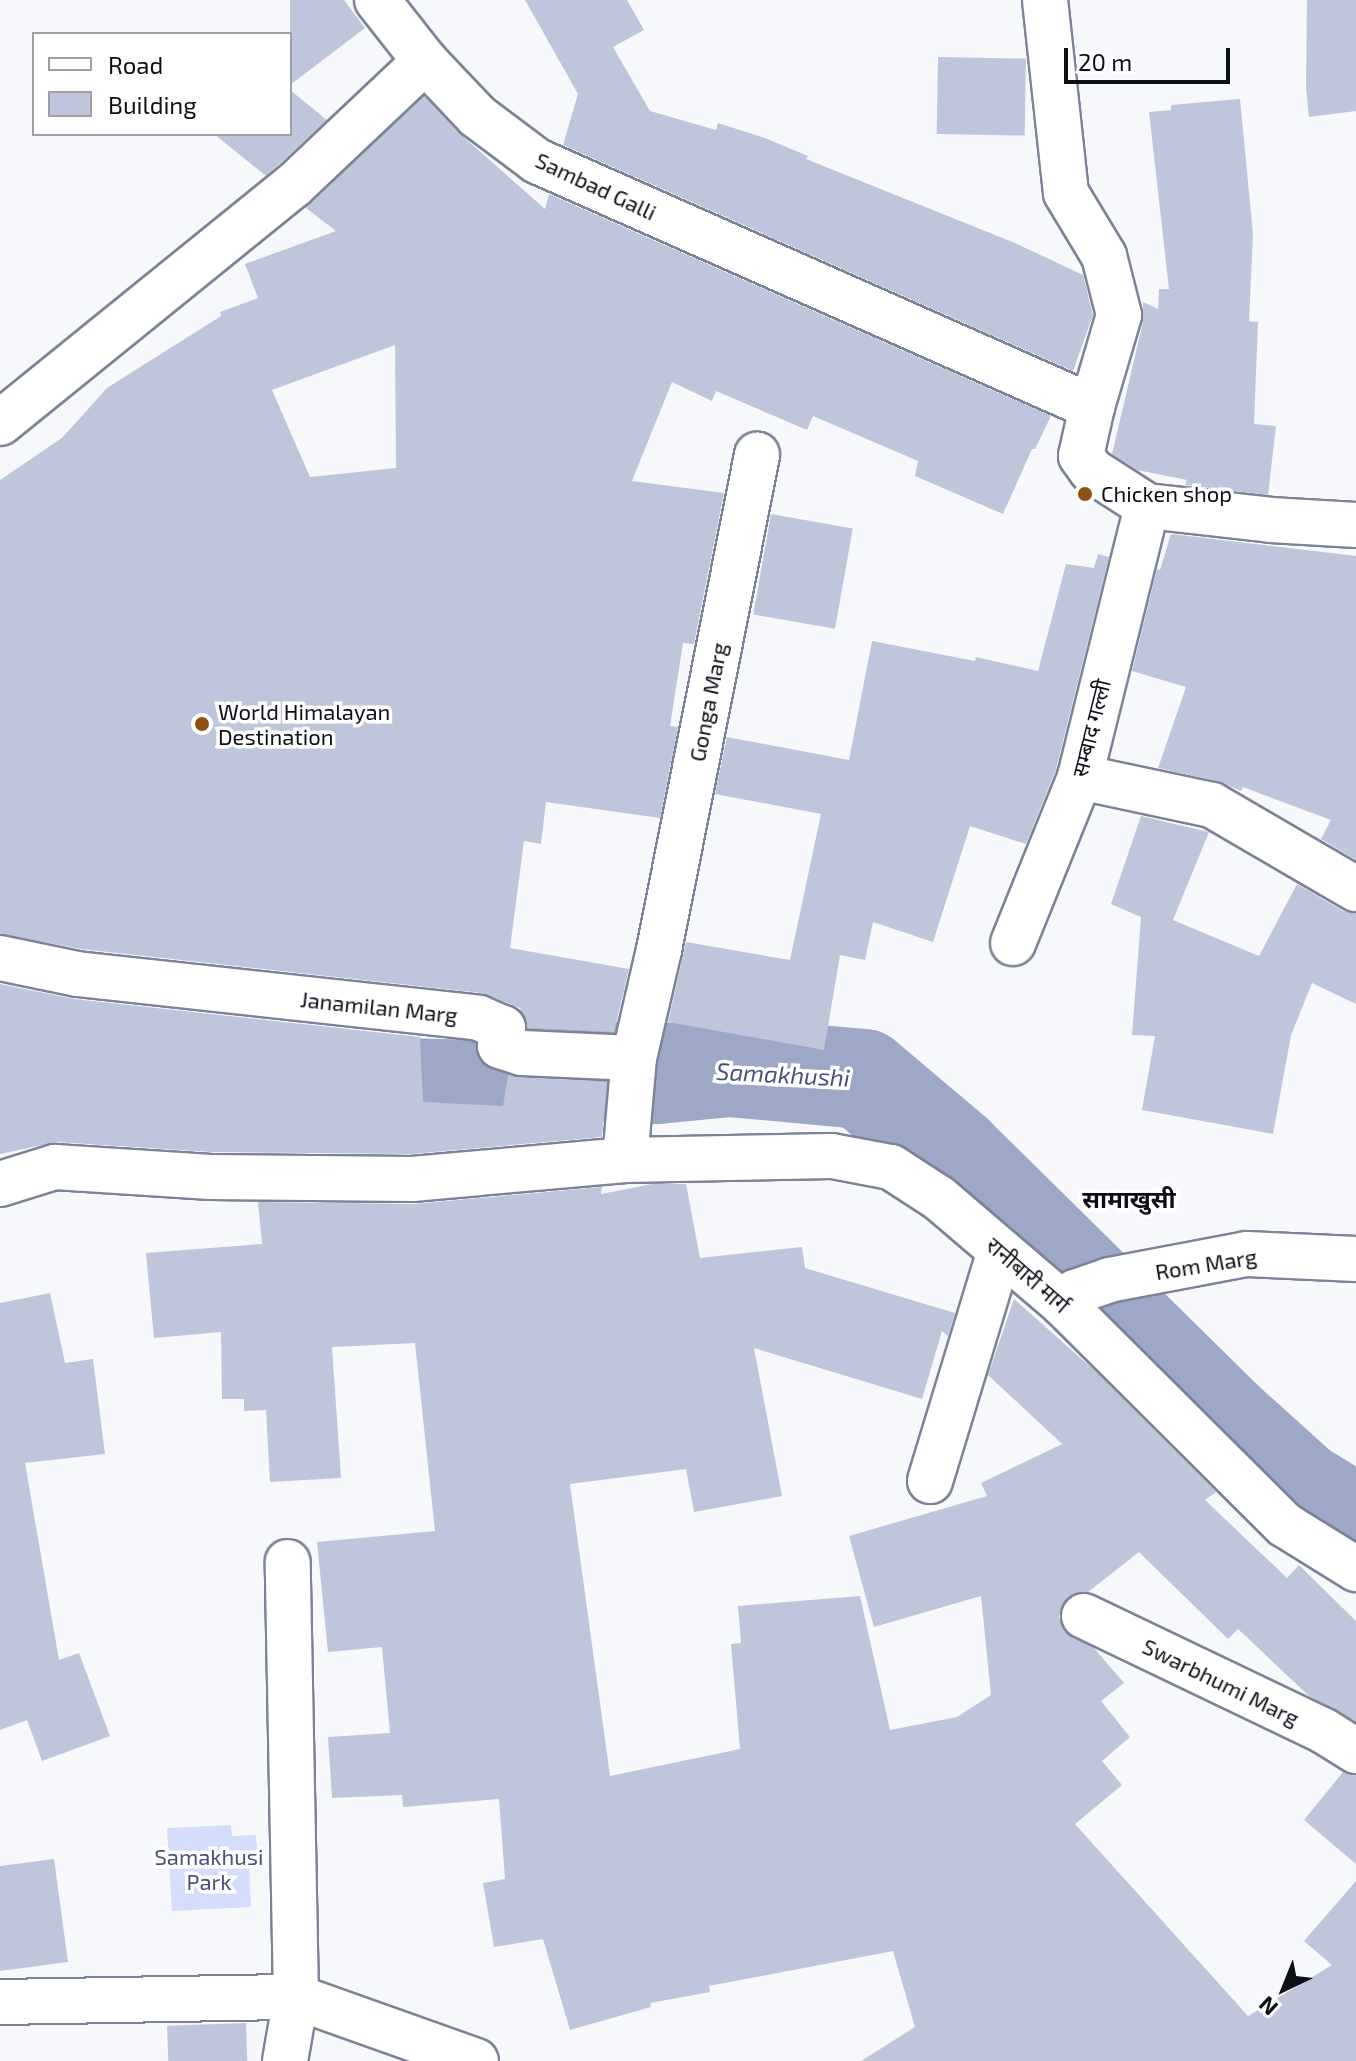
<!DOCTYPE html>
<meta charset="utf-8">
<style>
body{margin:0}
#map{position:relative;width:1356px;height:2061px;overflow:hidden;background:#f6f8fc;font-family:"Exo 2","Noto Sans Devanagari",sans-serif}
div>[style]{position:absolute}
.green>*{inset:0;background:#d4ddfc}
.river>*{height:100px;margin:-50px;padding:0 50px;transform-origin:50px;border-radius:50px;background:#9da7c6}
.building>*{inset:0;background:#bfc6db;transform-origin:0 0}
.roads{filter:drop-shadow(2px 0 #7d8396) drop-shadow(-2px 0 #7d8396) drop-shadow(0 2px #7d8396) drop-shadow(0 -2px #7d8396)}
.minor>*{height:44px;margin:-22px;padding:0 22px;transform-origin:22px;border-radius:22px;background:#fff}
.dots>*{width:22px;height:22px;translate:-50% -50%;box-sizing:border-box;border:4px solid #fff;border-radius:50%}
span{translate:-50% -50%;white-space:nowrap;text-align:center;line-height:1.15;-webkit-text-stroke:7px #fff;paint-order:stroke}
.street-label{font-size:22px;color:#0d0f17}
.poi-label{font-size:22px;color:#0d0f17}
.left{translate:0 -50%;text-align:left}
.park-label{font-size:22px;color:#46517f}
.water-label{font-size:24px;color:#475280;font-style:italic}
.neighbourhood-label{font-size:24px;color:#0d0f17;font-weight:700}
.legend{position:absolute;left:32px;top:32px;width:260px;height:104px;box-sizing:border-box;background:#fff;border:2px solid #9e9fa2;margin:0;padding:10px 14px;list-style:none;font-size:24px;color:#0d0f17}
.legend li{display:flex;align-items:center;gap:16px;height:40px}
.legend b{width:40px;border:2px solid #9e9fa2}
.north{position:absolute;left:1244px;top:1949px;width:80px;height:80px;-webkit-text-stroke:6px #fff;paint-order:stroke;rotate:223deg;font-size:22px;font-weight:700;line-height:32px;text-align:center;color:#0d0f17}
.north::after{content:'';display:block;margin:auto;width:28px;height:36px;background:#0d0f17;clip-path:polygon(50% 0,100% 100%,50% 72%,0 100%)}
.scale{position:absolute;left:1064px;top:48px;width:166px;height:36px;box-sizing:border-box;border:4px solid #0d0f17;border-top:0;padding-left:10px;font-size:24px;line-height:28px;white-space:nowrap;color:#0d0f17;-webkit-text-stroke:6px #fff;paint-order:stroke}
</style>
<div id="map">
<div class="green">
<i style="clip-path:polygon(231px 1825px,232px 1836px,256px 1835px,258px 1863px,249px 1864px,251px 1907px,172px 1911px,167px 1828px)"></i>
</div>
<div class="river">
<i style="left:284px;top:1085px;width:195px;rotate:1.5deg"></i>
<i style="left:479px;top:1090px;width:81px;rotate:-14.2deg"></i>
<i style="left:558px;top:1070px;width:99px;rotate:2.3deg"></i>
<i style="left:657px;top:1074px;width:73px;rotate:-5.5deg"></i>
<i style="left:730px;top:1067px;width:134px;rotate:5.2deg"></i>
<i style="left:863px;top:1079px;width:119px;rotate:40.2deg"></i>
<i style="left:954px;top:1156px;width:382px;rotate:44.6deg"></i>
<i style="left:1226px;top:1424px;width:98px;rotate:42.1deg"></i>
<i style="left:1299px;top:1490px;width:67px;rotate:31.6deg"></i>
</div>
<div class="building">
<i style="clip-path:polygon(290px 0,344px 0,365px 28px,290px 85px)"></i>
<i style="clip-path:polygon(525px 0,627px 0,644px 30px,613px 47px,650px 111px,716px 130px,718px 123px,765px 138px,808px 156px,806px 159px,1015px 243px,1083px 275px,1093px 315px,1073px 371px,563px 145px,578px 94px)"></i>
<i style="clip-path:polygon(1307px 0,1356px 0,1356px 111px,1309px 117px,1306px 88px)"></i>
<i style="left:938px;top:57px;width:88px;height:77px;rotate:1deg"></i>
<i style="clip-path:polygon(290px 90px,327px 120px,266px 176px,214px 134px,290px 134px)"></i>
<i style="clip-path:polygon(evenodd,424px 96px,459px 133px,545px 209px,549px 194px,1051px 416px,1035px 449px,1032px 449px,1003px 514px,915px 476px,918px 461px,813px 416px,807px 430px,716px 391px,712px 401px,672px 382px,632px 481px,724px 493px,694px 644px,683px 643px,670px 726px,678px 727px,660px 818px,546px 802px,541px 844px,524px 841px,510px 948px,629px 969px,614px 1032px,528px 1028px,520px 1008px,482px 993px,81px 949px,0 934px,0 480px,62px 438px,107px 388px,221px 316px,220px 312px,258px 298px,245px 264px,336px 231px,306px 208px,424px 96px,395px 345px,396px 468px,310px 477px,272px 390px,395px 345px)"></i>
<i style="clip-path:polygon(1240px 99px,1253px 234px,1249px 321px,1258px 322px,1254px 424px,1276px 426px,1268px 495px,1185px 485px,1187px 480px,1137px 470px,1112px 454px,1143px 322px,1143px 302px,1158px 309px,1159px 289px,1169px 289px,1149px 112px,1171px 110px,1171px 105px)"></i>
<i style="left:771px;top:514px;width:83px;height:102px;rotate:10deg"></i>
<i style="clip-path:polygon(1171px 534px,1356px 556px,1356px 860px,1321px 839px,1331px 820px,1243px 787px,1241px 791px,1217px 781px,1158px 768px,1186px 687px,1132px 671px,1157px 569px,1160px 570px)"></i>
<i style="clip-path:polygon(1098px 554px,1109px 557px,1056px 769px,1026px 844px,970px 826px,933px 942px,873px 922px,865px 960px,840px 955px,824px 1050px,668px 1022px,686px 942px,790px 960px,821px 814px,715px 794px,727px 737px,849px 760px,872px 641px,975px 661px,976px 657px,1038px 671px,1066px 564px,1094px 568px)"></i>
<i style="clip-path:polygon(1141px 816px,1209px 832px,1173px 920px,1259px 956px,1297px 884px,1343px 911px,1356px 914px,1356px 1004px,1312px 983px,1291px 1035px,1273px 1134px,1142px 1110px,1155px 1036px,1132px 1035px,1141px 917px,1111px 904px)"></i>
<i style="clip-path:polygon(0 984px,74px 999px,420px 1037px,423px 1102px,503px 1106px,508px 1075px,607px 1082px,602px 1137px,411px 1154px,212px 1152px,56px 1142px,0 1154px)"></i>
<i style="clip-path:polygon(652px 1184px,686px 1184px,700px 1258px,802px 1247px,805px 1268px,955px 1313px,948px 1336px,942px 1331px,922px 1399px,754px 1348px,782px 1496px,694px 1512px,686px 1469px,570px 1484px,610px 1776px,740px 1749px,731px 1644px,741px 1643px,738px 1606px,860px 1596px,890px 1730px,957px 1717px,991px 1695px,981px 1596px,874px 1627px,849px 1536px,987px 1496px,981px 1483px,1062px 1444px,988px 1375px,1014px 1299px,1094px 1370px,1216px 1492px,1205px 1500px,1287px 1578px,1299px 1565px,1356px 1621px,1356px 1722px,1309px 1696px,1238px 1629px,1228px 1639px,1139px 1552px,1088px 1592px,1069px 1596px,1062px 1605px,1059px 1617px,1064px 1631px,1094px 1648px,1124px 1683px,1101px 1701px,1130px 1737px,1102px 1761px,1122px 1785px,1075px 1824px,1248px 2016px,1332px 1965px,1304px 1941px,1356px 1881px,1356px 2061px,861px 2061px,915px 2027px,893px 1951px,709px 1986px,710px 1992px,650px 2003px,651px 2007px,570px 2030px,543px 1939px,494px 1947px,483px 1883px,505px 1879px,499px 1799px,403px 1807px,402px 1795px,332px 1798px,328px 1737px,390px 1733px,382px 1647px,328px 1652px,317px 1542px,435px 1531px,415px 1343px,332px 1347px,341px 1478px,270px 1482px,266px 1410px,244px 1411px,244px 1399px,222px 1399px,221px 1332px,154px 1338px,146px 1253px,262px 1244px,258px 1202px,414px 1204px,602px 1187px,601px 1194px)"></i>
<i style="clip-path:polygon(50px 1293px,65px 1363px,93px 1359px,105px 1454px,25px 1463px,59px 1660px,79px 1653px,110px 1736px,42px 1761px,27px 1720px,0 1730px,0 1303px)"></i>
<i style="clip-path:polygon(1343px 1772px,1356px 1776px,1356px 1864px,1304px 1820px)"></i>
<i style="clip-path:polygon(54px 1859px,68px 1962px,0 1971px,0 1866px)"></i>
<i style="left:246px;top:2023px;width:38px;height:79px;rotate:88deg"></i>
</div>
<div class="roads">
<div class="minor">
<i style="left:377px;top:0;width:78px;rotate:51.8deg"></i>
<i style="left:1045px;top:0;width:194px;rotate:83.8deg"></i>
<i style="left:1066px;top:193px;width:74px;rotate:58.9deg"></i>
<i style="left:1104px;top:256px;width:61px;rotate:75.7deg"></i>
<i style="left:1119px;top:315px;width:96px;rotate:106.4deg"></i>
<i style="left:0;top:423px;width:377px;rotate:-39deg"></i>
<i style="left:293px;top:186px;width:182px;rotate:-43.4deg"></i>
<i style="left:425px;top:61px;width:76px;rotate:46.6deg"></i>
<i style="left:477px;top:116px;width:75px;rotate:36.9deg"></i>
<i style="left:537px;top:161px;width:607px;rotate:23.9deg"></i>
<i style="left:1092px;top:407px;width:50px;rotate:102.7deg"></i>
<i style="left:1081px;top:456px;width:17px;rotate:54deg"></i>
<i style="left:1091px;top:470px;width:67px;rotate:32.7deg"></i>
<i style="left:1147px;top:506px;width:125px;rotate:6.4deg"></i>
<i style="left:1271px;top:520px;width:85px;rotate:3.4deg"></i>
<i style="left:1080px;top:777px;width:135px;rotate:12deg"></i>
<i style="left:1212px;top:805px;width:167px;rotate:30.3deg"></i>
<i style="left:1013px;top:943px;width:179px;rotate:-68deg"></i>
<i style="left:1080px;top:777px;width:279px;rotate:-76.1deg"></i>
<i style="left:0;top:958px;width:79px;rotate:11.7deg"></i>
<i style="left:77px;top:974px;width:404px;rotate:6.2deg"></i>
<i style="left:479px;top:1018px;width:26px;rotate:23deg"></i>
<i style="left:503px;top:1028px;width:18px;rotate:99deg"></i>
<i style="left:500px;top:1046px;width:23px;rotate:18deg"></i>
<i style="left:522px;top:1053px;width:112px;rotate:2.6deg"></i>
<i style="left:625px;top:1160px;width:102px;rotate:-85deg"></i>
<i style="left:634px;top:1058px;width:111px;rotate:-77deg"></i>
<i style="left:659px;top:950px;width:505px;rotate:-78.8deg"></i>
<i style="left:0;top:1184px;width:58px;rotate:-17.2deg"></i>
<i style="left:55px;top:1167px;width:156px;rotate:3.7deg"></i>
<i style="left:211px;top:1177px;width:201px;rotate:0.6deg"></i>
<i style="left:412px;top:1179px;width:214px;rotate:-5.1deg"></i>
<i style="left:625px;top:1160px;width:207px;rotate:-1.1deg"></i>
<i style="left:832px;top:1156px;width:60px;rotate:10.6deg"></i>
<i style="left:891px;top:1167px;width:57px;rotate:32.9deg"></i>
<i style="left:939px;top:1198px;width:163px;rotate:40.5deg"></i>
<i style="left:1063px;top:1304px;width:313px;rotate:44.9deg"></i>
<i style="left:1285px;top:1525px;width:84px;rotate:31.8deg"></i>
<i style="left:1063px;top:1304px;width:17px;rotate:-45deg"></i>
<i style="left:1075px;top:1292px;width:36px;rotate:-19deg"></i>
<i style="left:1109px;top:1280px;width:140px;rotate:-10.7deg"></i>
<i style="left:1247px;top:1254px;width:109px;rotate:2.6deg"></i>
<i style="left:930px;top:1481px;width:241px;rotate:-73.1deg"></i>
<i style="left:1084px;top:1616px;width:266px;rotate:25.6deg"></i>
<i style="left:1324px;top:1731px;width:38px;rotate:32deg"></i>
<i style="left:0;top:2002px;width:296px;rotate:-1deg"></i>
<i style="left:296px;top:1997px;width:191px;rotate:19.6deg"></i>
<i style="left:285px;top:2061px;width:65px;rotate:-80.2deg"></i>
<i style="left:296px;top:1997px;width:435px;rotate:-91.1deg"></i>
</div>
</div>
<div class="dots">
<i style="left:1085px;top:494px;background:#8d5111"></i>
<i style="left:202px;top:724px;background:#8d5111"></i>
</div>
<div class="street-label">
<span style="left:596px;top:186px;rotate:25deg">Sambad Galli</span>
<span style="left:708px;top:702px;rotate:-79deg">Gonga Marg</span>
<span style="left:1091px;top:728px;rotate:-76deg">सम्बाद गल्ली</span>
<span style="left:379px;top:1007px;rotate:6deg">Janamilan Marg</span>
<span style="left:1206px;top:1264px;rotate:-9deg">Rom Marg</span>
<span style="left:1028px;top:1275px;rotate:41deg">रानीबारी मार्ग</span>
<span style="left:1221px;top:1682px;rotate:26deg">Swarbhumi Marg</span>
</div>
<div class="poi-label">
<span class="left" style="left:1101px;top:494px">Chicken shop</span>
<span class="left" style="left:218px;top:724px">World Himalayan<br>Destination</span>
</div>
<div class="park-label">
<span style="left:209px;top:1869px">Samakhusi<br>Park</span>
</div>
<div class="water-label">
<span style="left:783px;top:1074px;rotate:3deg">Samakhushi</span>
</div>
<div class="neighbourhood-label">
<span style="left:1129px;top:1199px">सामाखुसी</span>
</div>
<ul class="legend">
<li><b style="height:10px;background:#fff"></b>Road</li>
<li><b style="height:22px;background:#bfc6db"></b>Building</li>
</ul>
<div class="north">N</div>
<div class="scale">20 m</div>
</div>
